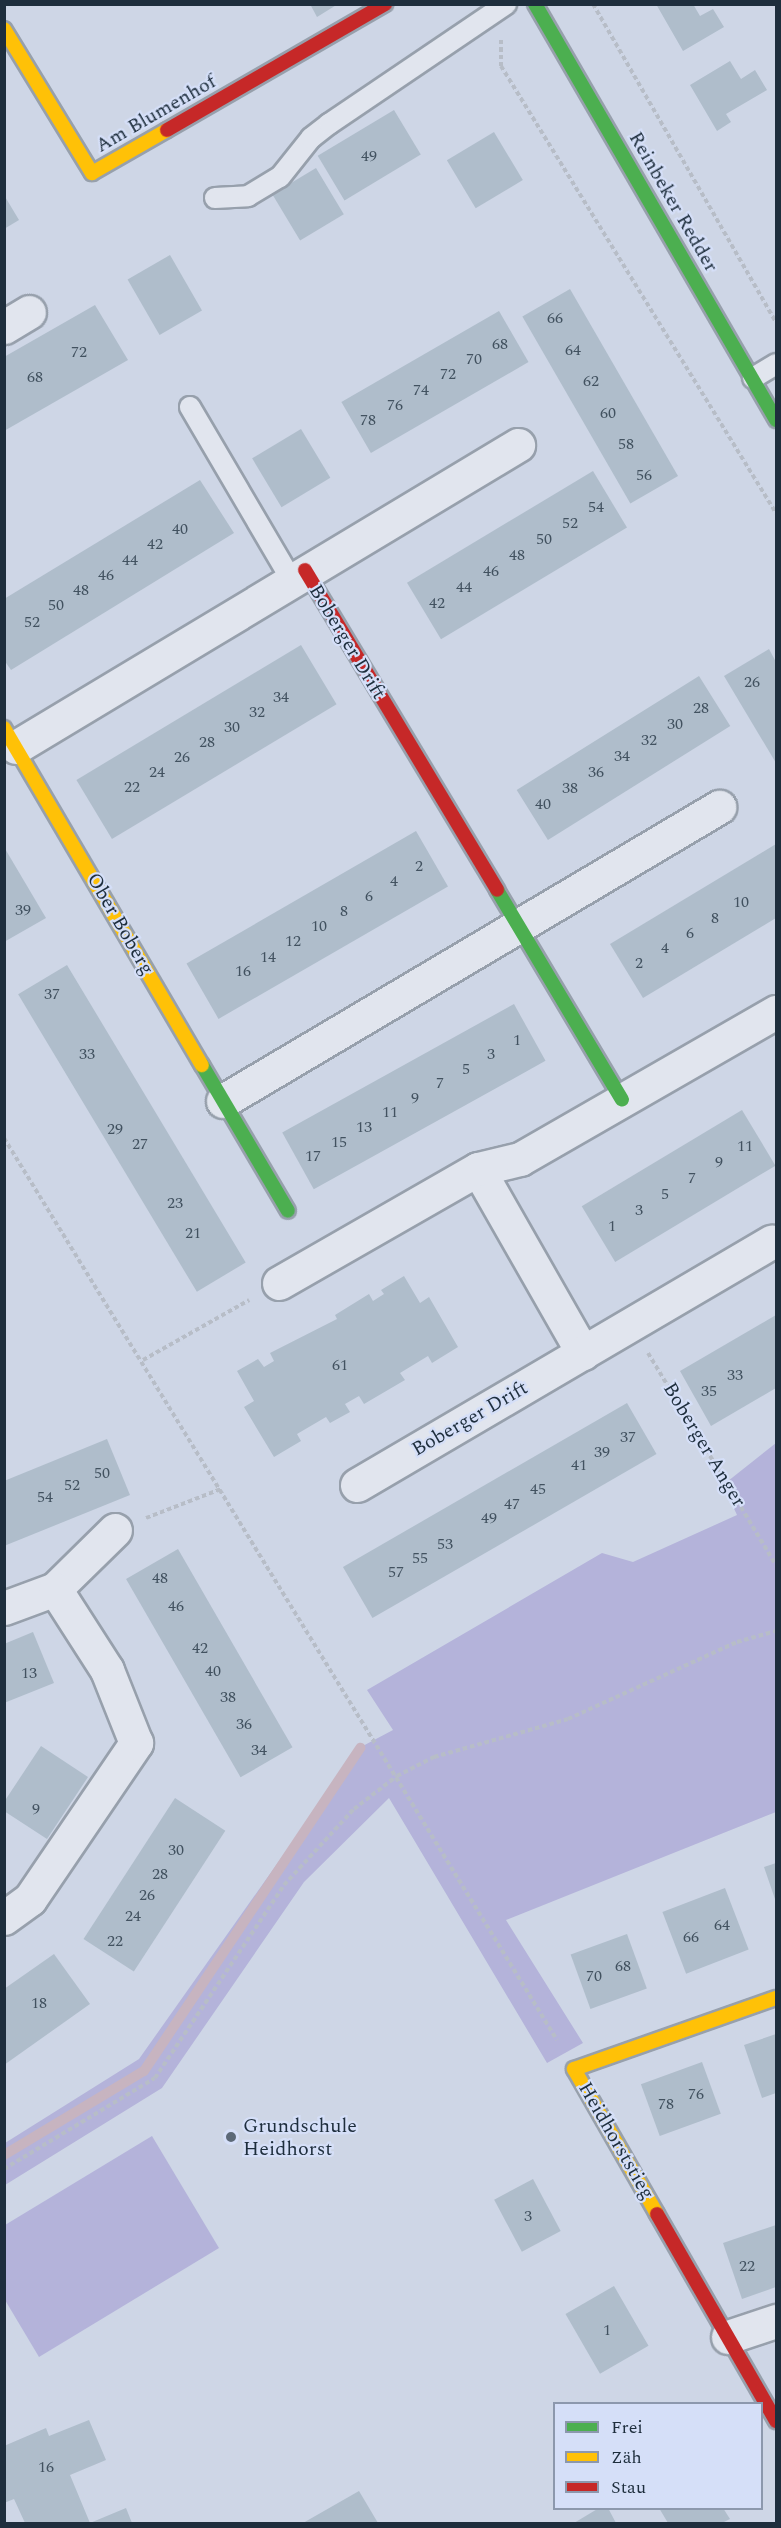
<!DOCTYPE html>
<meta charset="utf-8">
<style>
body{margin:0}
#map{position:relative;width:781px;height:2528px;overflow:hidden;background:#ced6e6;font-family:Spectral,serif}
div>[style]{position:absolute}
.green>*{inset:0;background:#b4b3da}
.stream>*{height:10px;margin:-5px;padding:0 5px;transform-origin:5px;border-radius:5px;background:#c7b4c0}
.building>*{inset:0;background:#afbdcb;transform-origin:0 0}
.path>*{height:4px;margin-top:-2px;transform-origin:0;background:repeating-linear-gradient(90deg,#b7bdc7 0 4.5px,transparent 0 7.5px)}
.roads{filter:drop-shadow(2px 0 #97a0ac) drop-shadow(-2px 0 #97a0ac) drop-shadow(0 2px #97a0ac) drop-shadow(0 -2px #97a0ac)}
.lane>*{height:20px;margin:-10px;padding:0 10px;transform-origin:10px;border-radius:10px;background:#e1e5ee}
.street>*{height:33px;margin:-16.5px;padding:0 16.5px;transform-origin:16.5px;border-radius:16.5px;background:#e1e5ee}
.fast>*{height:14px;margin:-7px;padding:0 7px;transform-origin:7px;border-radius:7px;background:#4caf50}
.slow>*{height:14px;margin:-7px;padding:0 7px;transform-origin:7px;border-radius:7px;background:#ffc107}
.jam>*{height:14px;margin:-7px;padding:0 7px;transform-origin:7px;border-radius:7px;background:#c62828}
.dots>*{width:16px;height:16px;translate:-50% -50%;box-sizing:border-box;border:3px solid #d5dff8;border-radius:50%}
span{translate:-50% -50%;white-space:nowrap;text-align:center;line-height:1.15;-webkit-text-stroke:4.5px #d5dff8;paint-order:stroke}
.number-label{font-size:16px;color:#425260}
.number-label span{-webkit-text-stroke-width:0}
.street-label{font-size:20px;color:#1e2e3d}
.poi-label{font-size:20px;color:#1e2e3d}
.left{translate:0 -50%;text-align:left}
.frame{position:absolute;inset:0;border:6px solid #1e2e3d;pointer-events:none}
.legend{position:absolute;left:553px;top:2402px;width:210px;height:108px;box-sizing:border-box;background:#d5dff8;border:2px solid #8c98ad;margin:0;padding:8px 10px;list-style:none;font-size:18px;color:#1e2e3d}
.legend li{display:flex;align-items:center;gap:12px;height:30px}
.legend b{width:30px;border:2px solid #8c98ad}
</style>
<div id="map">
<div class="green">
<i style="clip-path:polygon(776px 1443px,776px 1812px,506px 1920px,583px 2043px,547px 2063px,389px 1798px,304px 1882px,162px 2088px,5px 2185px,5px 2143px,139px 2059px,359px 1748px,393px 1730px,367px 1690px,602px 1553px,633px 1562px,737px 1515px,723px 1485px)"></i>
<i style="clip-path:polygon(152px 2136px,219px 2248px,39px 2357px,5px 2300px,5px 2225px)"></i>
</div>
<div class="stream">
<i style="left:4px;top:2155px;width:163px;rotate:-31deg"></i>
<i style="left:144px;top:2071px;width:389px;rotate:-56.2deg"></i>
</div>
<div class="building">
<i style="clip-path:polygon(310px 4px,338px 4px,317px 17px)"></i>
<i style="clip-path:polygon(656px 4px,693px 4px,700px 16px,713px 9px,724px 27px,683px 51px)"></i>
<i style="clip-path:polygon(730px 61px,741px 79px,755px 70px,767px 90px,726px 114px,731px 122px,717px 131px,690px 85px)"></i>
<i style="left:394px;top:110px;width:52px;height:89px;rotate:59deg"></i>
<i style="left:494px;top:132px;width:56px;height:55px;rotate:59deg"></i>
<i style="left:316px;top:168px;width:54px;height:51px;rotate:59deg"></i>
<i style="clip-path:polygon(4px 195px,19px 220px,4px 229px)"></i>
<i style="left:170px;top:255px;width:64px;height:49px;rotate:60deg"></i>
<i style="left:570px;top:289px;width:216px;height:55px;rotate:60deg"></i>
<i style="clip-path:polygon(95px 305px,128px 360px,4px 431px,4px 357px)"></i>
<i style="left:499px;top:311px;width:59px;height:182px;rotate:60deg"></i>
<i style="left:301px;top:429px;width:57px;height:57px;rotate:59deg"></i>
<i style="left:593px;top:471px;width:66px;height:217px;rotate:59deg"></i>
<i style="clip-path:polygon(200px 480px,234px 533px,11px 670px,4px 660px,4px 599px)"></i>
<i style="left:301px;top:645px;width:69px;height:262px;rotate:59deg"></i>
<i style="clip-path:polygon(769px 649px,776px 662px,776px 763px,724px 676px)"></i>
<i style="left:699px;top:676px;width:59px;height:215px;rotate:58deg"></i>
<i style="left:416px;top:831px;width:64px;height:265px;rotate:60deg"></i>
<i style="clip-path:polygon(776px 844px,776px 918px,643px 998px,610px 944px)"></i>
<i style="clip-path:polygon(4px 847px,46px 918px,4px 942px)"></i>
<i style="left:67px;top:965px;width:347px;height:57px;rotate:59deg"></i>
<i style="left:514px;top:1004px;width:65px;height:265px;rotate:61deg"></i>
<i style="left:742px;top:1110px;width:65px;height:187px;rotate:59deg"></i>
<i style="clip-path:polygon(404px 1276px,420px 1303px,429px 1297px,458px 1347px,432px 1363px,428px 1356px,400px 1373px,405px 1380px,364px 1404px,359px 1396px,345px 1404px,350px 1412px,330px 1423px,326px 1417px,297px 1434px,301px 1441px,274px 1457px,244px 1407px,254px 1401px,237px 1371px,258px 1359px,264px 1367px,274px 1361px,270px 1353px,337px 1319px,335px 1315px,369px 1294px,373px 1301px,384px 1294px,381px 1290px)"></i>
<i style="clip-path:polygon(776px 1315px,776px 1388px,711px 1426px,680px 1371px)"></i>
<i style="left:627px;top:1403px;width:59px;height:328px;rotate:60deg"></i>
<i style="clip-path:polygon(107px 1439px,130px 1495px,4px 1546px,4px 1481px)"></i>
<i style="left:178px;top:1549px;width:229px;height:60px;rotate:60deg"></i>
<i style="clip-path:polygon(33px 1632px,54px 1683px,4px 1703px,4px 1644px)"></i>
<i style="clip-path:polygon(41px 1746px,88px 1777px,47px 1839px,4px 1811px,4px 1802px)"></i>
<i style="left:175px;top:1798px;width:60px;height:168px;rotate:33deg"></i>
<i style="clip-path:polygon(776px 1863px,776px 1902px,764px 1867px)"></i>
<i style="left:725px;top:1888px;width:66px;height:67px;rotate:69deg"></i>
<i style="left:627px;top:1934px;width:58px;height:60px;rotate:70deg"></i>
<i style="clip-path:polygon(54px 1954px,90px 2004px,4px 2065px,4px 1989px)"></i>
<i style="clip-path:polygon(776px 2034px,776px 2093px,762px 2098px,744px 2045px)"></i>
<i style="left:702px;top:2062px;width:55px;height:65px;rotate:70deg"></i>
<i style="left:533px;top:2179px;width:59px;height:44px;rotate:62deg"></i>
<i style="clip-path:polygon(776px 2225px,776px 2287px,742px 2299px,723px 2243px)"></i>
<i style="left:614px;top:2286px;width:69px;height:56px;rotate:60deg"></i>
<i style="clip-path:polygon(89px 2420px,106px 2460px,70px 2475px,90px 2523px,126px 2508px,132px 2523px,25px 2523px,14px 2499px,4px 2503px,4px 2446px,46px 2428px,49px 2436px)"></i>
<i style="clip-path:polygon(359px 2491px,378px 2523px,303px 2523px)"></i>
<i style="clip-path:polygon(599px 2508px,608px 2508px,616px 2523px,574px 2523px)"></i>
<i style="clip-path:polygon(659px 2508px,723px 2508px,730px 2519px,722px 2523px,668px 2523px)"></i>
</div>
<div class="path">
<i style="left:593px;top:4px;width:367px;rotate:60.1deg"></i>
<i style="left:501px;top:40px;width:26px;rotate:90deg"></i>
<i style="left:501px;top:66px;width:525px;rotate:58.4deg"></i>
<i style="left:4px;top:1138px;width:1058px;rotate:58.49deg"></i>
<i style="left:648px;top:1353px;width:248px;rotate:58.9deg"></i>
<i style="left:143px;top:1360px;width:122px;rotate:-29.5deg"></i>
<i style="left:146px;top:1518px;width:80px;rotate:-21.1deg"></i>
<i style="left:4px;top:2169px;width:176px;rotate:-31.1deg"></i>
<i style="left:155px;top:2078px;width:232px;rotate:-56.2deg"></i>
<i style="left:284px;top:1885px;width:103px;rotate:-47.4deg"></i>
<i style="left:354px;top:1809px;width:54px;rotate:-37.5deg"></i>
<i style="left:397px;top:1776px;width:42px;rotate:-27.2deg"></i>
<i style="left:434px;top:1757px;width:139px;rotate:-15.8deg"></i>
<i style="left:568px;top:1719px;width:186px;rotate:-24.5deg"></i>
<i style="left:737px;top:1642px;width:41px;rotate:-15.8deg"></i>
</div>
<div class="roads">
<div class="lane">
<i style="left:215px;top:198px;width:33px;rotate:-3deg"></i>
<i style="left:248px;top:196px;width:37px;rotate:-31deg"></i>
<i style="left:280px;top:177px;width:50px;rotate:-51.5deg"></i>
<i style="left:311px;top:138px;width:23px;rotate:-38deg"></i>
<i style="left:329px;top:124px;width:214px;rotate:-34.1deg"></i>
<i style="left:753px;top:378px;width:27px;rotate:-31deg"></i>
<i style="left:190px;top:407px;width:199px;rotate:59.6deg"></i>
</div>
<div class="street">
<i style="left:4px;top:327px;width:29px;rotate:-31deg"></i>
<i style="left:16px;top:747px;width:586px;rotate:-31.03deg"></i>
<i style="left:223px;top:1101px;width:577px;rotate:-30.66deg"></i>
<i style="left:478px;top:1169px;width:212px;rotate:60.3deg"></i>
<i style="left:279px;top:1283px;width:229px;rotate:-29.8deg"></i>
<i style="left:478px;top:1169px;width:43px;rotate:-13.4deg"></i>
<i style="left:520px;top:1159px;width:295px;rotate:-29.9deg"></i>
<i style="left:357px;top:1485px;width:481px;rotate:-30.4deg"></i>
<i style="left:4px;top:1608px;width:54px;rotate:-20.4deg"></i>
<i style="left:55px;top:1589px;width:84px;rotate:-44.5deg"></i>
<i style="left:4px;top:1918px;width:32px;rotate:-36deg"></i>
<i style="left:30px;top:1899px;width:189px;rotate:-55.8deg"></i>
<i style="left:136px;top:1743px;width:79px;rotate:-111.7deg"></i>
<i style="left:107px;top:1670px;width:96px;rotate:-122.7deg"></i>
<i style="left:728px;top:2337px;width:51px;rotate:-18.4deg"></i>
</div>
<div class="fast">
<i style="left:535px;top:4px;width:481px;rotate:59.9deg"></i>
<i style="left:497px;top:890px;width:244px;rotate:59.2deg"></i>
<i style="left:202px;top:1065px;width:169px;rotate:59.5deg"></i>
</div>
<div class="slow">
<i style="left:4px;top:29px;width:169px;rotate:58.6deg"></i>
<i style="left:92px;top:173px;width:86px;rotate:-29.8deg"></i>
<i style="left:4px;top:728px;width:391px;rotate:59.6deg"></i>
<i style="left:657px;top:2214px;width:167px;rotate:-119.8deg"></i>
<i style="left:574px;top:2069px;width:214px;rotate:-19.4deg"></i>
</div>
<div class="jam">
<i style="left:167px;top:130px;width:252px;rotate:-30deg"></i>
<i style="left:305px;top:570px;width:373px;rotate:59deg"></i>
<i style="left:657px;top:2214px;width:239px;rotate:60.1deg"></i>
</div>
</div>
<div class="dots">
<i style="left:231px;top:2137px;background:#5c6978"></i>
</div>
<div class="number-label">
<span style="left:369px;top:156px">49</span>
<span style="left:555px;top:318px">66</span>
<span style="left:500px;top:344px">68</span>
<span style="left:573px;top:350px">64</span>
<span style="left:79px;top:352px">72</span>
<span style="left:474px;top:359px">70</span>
<span style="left:448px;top:374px">72</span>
<span style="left:35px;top:377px">68</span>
<span style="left:591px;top:381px">62</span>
<span style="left:421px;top:390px">74</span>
<span style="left:395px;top:405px">76</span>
<span style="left:608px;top:413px">60</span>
<span style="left:368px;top:420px">78</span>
<span style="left:626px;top:444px">58</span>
<span style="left:644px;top:475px">56</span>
<span style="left:596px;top:507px">54</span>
<span style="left:570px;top:523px">52</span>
<span style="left:180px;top:529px">40</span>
<span style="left:544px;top:539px">50</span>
<span style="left:155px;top:544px">42</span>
<span style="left:517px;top:555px">48</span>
<span style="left:130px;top:560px">44</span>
<span style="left:491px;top:571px">46</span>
<span style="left:106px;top:575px">46</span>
<span style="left:464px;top:587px">44</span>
<span style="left:81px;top:590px">48</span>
<span style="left:437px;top:603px">42</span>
<span style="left:56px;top:605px">50</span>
<span style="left:32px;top:622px">52</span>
<span style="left:752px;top:682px">26</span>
<span style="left:281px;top:697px">34</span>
<span style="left:701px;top:708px">28</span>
<span style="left:257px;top:712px">32</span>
<span style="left:675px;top:724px">30</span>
<span style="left:232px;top:727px">30</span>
<span style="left:649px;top:740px">32</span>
<span style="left:207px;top:742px">28</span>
<span style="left:622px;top:756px">34</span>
<span style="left:182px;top:757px">26</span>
<span style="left:157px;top:772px">24</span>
<span style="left:596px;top:772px">36</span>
<span style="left:132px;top:787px">22</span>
<span style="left:570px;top:788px">38</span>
<span style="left:543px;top:804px">40</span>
<span style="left:419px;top:866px">2</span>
<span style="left:394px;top:881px">4</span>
<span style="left:369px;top:896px">6</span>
<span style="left:741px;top:902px">10</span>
<span style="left:23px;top:910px">39</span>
<span style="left:344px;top:911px">8</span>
<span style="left:715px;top:918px">8</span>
<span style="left:319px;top:926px">10</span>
<span style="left:690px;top:933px">6</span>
<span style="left:293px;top:941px">12</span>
<span style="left:665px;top:948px">4</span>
<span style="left:268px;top:957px">14</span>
<span style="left:639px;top:963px">2</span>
<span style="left:243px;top:971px">16</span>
<span style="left:52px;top:994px">37</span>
<span style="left:517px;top:1040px">1</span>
<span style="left:87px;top:1054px">33</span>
<span style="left:491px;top:1054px">3</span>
<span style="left:466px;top:1069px">5</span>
<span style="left:440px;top:1083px">7</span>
<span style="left:415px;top:1098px">9</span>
<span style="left:390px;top:1112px">11</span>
<span style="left:364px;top:1127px">13</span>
<span style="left:115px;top:1129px">29</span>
<span style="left:339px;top:1142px">15</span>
<span style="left:140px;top:1144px">27</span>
<span style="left:745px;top:1146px">11</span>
<span style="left:313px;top:1156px">17</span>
<span style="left:719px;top:1162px">9</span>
<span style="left:692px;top:1178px">7</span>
<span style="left:665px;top:1194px">5</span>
<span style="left:175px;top:1203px">23</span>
<span style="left:639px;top:1210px">3</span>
<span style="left:612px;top:1226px">1</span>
<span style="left:193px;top:1233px">21</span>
<span style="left:340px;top:1365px">61</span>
<span style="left:735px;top:1375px">33</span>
<span style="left:709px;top:1391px">35</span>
<span style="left:628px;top:1437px">37</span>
<span style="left:602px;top:1452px">39</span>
<span style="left:579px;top:1465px">41</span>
<span style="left:102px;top:1473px">50</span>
<span style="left:72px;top:1485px">52</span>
<span style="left:538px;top:1489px">45</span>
<span style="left:45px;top:1497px">54</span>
<span style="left:512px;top:1504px">47</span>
<span style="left:489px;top:1518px">49</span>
<span style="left:445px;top:1544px">53</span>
<span style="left:420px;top:1558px">55</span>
<span style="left:396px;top:1572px">57</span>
<span style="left:160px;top:1578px">48</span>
<span style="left:176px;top:1606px">46</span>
<span style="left:200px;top:1648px">42</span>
<span style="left:213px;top:1671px">40</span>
<span style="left:29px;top:1673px">13</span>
<span style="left:228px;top:1697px">38</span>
<span style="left:244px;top:1724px">36</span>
<span style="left:259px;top:1750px">34</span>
<span style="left:36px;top:1809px">9</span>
<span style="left:176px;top:1850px">30</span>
<span style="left:160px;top:1874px">28</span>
<span style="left:147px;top:1895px">26</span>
<span style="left:133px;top:1916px">24</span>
<span style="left:722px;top:1925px">64</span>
<span style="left:691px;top:1937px">66</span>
<span style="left:115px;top:1941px">22</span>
<span style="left:623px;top:1966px">68</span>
<span style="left:594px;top:1976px">70</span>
<span style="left:39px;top:2003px">18</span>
<span style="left:696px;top:2094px">76</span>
<span style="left:666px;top:2104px">78</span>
<span style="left:528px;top:2216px">3</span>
<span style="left:747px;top:2266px">22</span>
<span style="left:607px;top:2330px">1</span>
<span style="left:46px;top:2467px">16</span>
</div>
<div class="street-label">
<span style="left:156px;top:114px;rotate:-30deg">Am Blumenhof</span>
<span style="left:673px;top:202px;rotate:60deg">Reinbeker Redder</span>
<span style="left:347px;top:642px;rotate:59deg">Boberger Drift</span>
<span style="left:120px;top:924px;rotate:60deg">Ober Boberg</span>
<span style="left:470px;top:1419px;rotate:-30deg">Boberger Drift</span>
<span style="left:704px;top:1445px;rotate:59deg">Boberger Anger</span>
<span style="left:616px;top:2141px;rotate:60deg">Heidhorststieg</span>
</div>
<div class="poi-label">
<span class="left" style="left:243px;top:2138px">Grundschule<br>Heidhorst</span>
</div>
<div class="frame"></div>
<ul class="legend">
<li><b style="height:8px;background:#4caf50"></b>Frei</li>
<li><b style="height:8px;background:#ffc107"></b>Zäh</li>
<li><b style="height:8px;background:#c62828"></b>Stau</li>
</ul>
</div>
